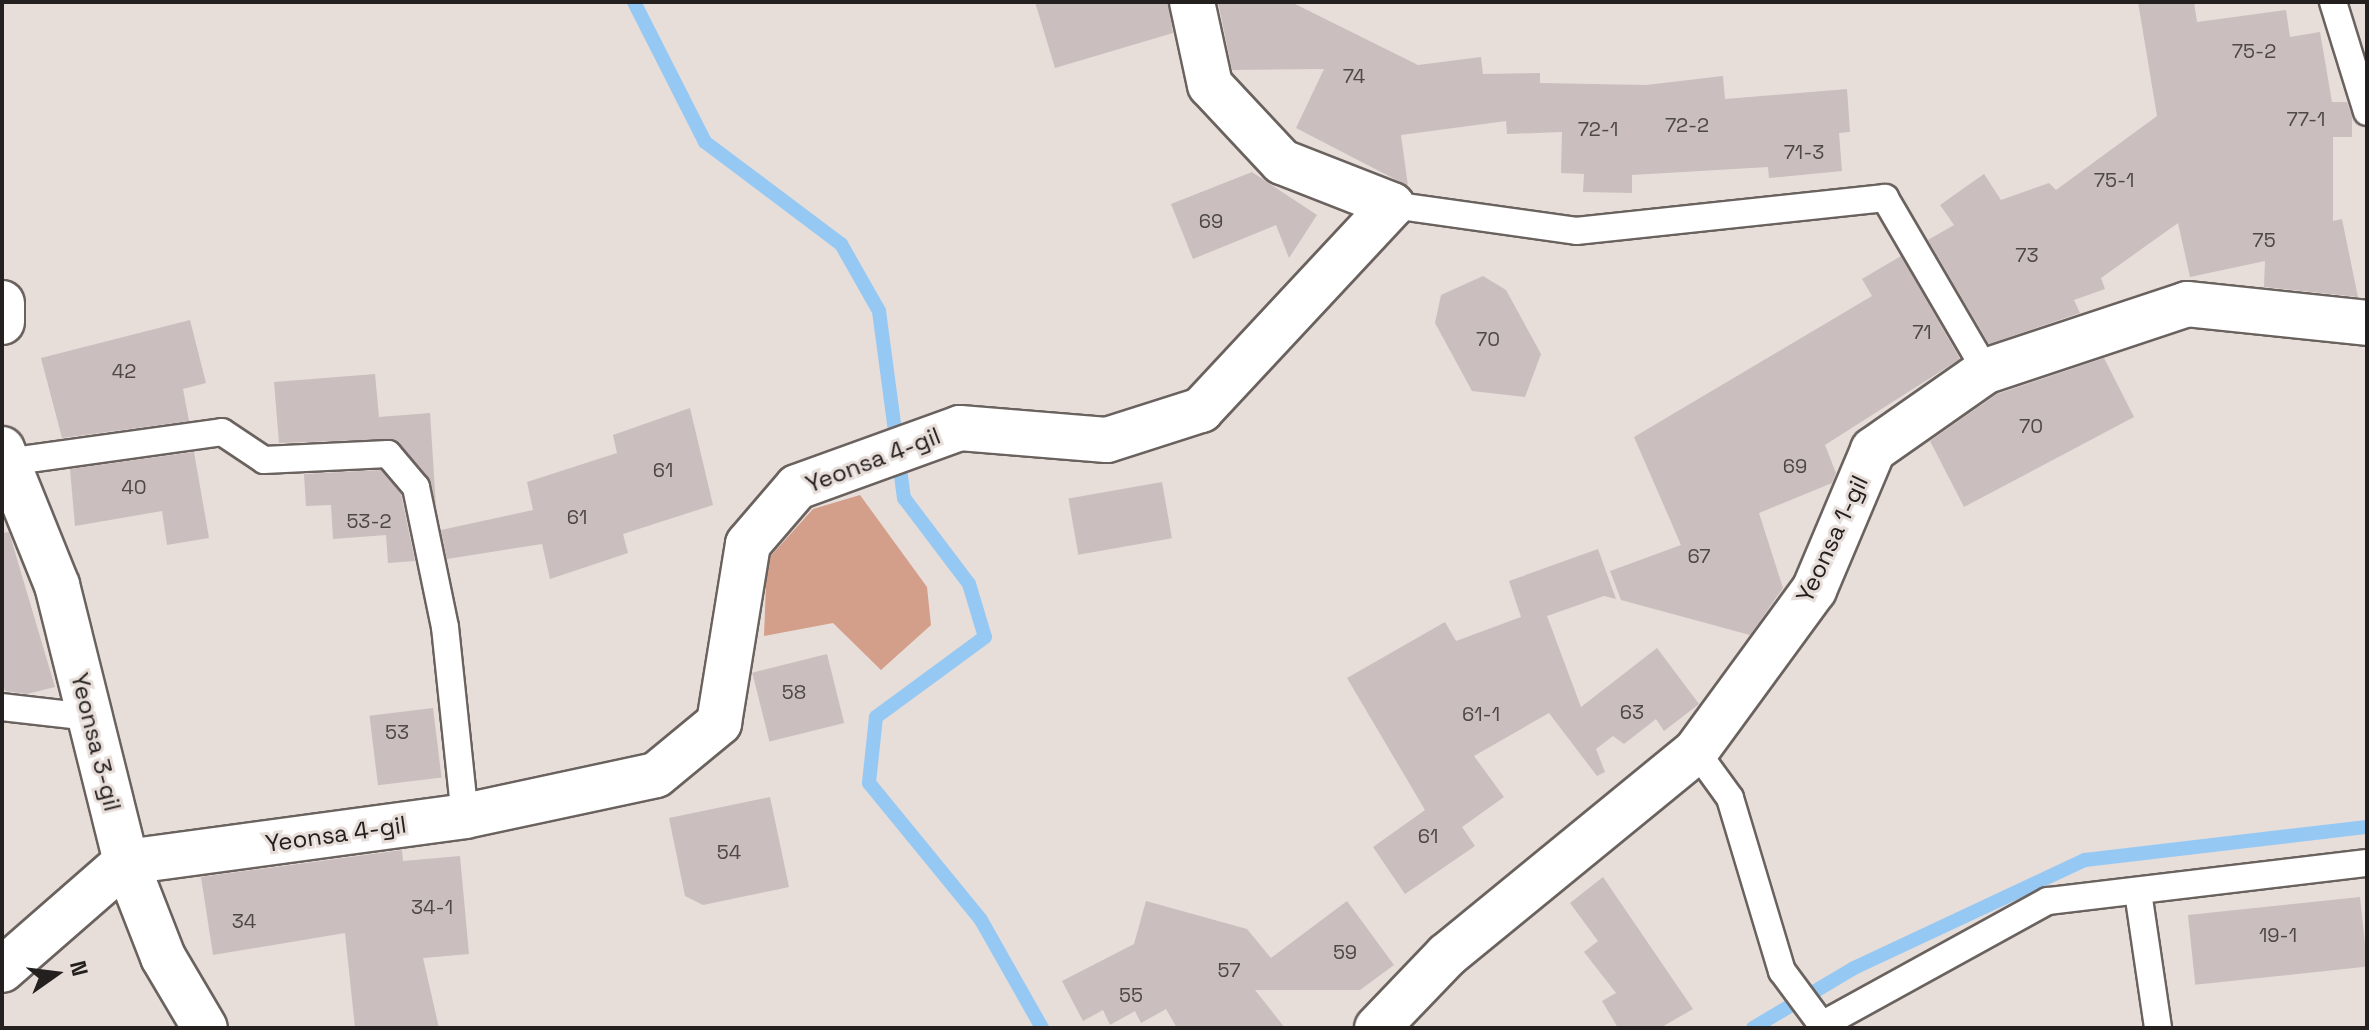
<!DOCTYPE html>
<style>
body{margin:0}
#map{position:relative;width:2369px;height:1030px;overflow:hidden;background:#e7ddd9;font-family:"Space Grotesk",sans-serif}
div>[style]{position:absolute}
.green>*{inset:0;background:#d49f8a}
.stream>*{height:14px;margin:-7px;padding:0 7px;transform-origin:7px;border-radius:7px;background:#95c9f4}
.building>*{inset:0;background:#cabfbe;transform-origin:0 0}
.roads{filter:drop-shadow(2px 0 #6a625e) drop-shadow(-2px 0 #6a625e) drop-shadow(0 2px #6a625e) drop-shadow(0 -2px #6a625e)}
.service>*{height:26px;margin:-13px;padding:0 13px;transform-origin:13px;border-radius:13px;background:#fff}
.minor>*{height:44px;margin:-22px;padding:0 22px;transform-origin:22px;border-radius:22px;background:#fff}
span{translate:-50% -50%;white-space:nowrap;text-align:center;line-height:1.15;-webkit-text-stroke:6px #e7ddd9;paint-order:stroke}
.number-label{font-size:20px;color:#4e4847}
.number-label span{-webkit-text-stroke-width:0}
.street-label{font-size:24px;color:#24201f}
.frame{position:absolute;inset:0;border:4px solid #24201f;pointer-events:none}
.north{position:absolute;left:16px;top:934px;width:80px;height:80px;-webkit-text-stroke:6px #e7ddd9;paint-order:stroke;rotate:76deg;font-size:22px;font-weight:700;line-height:32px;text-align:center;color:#24201f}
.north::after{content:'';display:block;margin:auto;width:28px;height:36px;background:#24201f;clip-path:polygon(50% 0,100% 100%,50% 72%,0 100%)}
</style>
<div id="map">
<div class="green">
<i style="clip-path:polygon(860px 495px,927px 587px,931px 625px,881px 670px,833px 623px,764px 636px,767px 560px,813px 509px)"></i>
</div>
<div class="stream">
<i style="left:634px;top:2px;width:157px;rotate:63.1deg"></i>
<i style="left:705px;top:142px;width:170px;rotate:36.9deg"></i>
<i style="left:841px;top:244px;width:77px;rotate:60.4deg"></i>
<i style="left:879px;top:311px;width:189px;rotate:82.4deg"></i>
<i style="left:904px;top:498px;width:108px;rotate:52.9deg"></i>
<i style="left:969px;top:584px;width:55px;rotate:73.2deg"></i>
<i style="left:985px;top:637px;width:135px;rotate:143.7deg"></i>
<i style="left:876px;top:717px;width:66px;rotate:96.1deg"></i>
<i style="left:869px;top:783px;width:177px;rotate:50.7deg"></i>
<i style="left:981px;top:920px;width:124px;rotate:60.5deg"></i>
<i style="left:1753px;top:1028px;width:117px;rotate:-30.7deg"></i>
<i style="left:1854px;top:968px;width:255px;rotate:-25.1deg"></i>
<i style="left:2085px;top:860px;width:284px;rotate:-6.7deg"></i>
</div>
<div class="building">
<i style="clip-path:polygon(1035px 2px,1168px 2px,1173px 33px,1055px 68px)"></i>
<i style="clip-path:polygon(1218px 2px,1291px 2px,1418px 65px,1481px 57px,1483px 74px,1540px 73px,1540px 83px,1646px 85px,1723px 76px,1725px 99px,1847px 89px,1850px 132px,1839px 133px,1842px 171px,1769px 178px,1768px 167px,1632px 175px,1632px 193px,1583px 192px,1584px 174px,1561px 173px,1562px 132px,1507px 134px,1506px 121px,1401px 135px,1408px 186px,1296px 128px,1324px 69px,1232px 70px)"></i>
<i style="clip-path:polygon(2138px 2px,2194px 2px,2197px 22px,2286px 10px,2290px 37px,2320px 32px,2332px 102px,2347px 102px,2352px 116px,2352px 137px,2333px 137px,2333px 221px,2342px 219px,2358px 297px,2264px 287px,2265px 261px,2190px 277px,2178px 223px,2101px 278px,2105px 289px,2074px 300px,2080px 313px,1989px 344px,1928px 240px,1954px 225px,1940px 205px,1984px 174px,2001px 200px,2049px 183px,2056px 190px,2157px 116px)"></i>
<i style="clip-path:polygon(1252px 172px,1317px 215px,1289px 258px,1276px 225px,1193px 259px,1171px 204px)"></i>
<i style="clip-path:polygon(1901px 256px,1960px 359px,1825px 445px,1836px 473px,1832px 483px,1759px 513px,1783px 588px,1750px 635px,1621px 600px,1610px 571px,1681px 545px,1634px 437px,1872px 296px,1862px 279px)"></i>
<i style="clip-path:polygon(1483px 276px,1506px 290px,1541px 354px,1525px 397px,1472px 391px,1435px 323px,1441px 295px)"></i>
<i style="clip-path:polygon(190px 320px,206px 383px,183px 389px,189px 421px,62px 438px,41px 358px)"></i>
<i style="clip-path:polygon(2104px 358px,2134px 417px,1964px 507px,1930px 441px,1997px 394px)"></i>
<i style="clip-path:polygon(375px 374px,379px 417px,430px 413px,436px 506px,428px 477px,394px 439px,279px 443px,274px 382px)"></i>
<i style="clip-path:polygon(690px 408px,713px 505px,623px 534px,628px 553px,550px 579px,542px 544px,447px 559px,441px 530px,533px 510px,527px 482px,617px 453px,613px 435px)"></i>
<i style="clip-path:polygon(194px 452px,209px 538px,167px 545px,162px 511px,75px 526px,70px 469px)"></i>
<i style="clip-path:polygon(381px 470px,401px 494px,415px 561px,388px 563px,386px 535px,333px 539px,331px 505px,306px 506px,304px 474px)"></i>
<i style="left:1162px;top:482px;width:57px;height:95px;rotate:80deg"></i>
<i style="clip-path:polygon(9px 532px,55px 687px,27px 694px,5px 691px,2px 679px,2px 533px)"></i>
<i style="clip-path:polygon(1598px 549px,1616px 599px,1604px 596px,1547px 616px,1581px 707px,1657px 648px,1699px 704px,1664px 731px,1656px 719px,1624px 744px,1613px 736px,1596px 749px,1605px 772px,1597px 776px,1549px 713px,1474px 756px,1504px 797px,1462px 827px,1475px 846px,1405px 894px,1373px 847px,1425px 810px,1347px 678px,1445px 622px,1456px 641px,1521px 617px,1509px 581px)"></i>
<i style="left:827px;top:654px;width:71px;height:77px;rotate:76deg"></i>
<i style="left:433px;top:708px;width:70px;height:64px;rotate:83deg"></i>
<i style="clip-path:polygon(770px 797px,789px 887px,703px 905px,685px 896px,669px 818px)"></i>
<i style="clip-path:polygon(402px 850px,403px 861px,460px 856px,469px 954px,423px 958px,439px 1028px,355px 1028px,345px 933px,213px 955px,201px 877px)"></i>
<i style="clip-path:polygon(1603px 877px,1693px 1009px,1660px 1028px,1618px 1028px,1602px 1001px,1616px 993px,1584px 952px,1598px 941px,1570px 903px)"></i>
<i style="left:2360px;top:897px;width:70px;height:173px;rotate:84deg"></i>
<i style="clip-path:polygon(1146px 901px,1247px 929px,1271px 958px,1347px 901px,1394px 965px,1360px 990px,1255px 990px,1285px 1028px,1177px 1028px,1166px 1009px,1141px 1023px,1135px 1011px,1110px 1025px,1103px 1010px,1083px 1021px,1062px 981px,1134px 944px)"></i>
</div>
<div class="roads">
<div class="service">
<i style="left:2333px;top:2px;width:115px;rotate:72.8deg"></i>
<i style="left:1392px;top:205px;width:186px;rotate:8deg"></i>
<i style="left:1576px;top:231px;width:311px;rotate:-6.1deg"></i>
<i style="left:1885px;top:198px;width:200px;rotate:59.7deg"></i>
<i style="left:7px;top:462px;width:217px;rotate:-7.9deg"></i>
<i style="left:222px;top:432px;width:50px;rotate:33.7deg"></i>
<i style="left:264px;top:460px;width:124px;rotate:-2.8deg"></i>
<i style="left:388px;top:454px;width:43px;rotate:49.7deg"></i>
<i style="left:416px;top:487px;width:143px;rotate:78.3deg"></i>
<i style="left:445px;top:627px;width:190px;rotate:84deg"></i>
<i style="left:2px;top:707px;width:89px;rotate:6.5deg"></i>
<i style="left:1696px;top:751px;width:58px;rotate:54.1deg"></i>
<i style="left:1730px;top:798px;width:181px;rotate:73.3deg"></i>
<i style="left:1782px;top:971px;width:67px;rotate:53.5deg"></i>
<i style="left:1822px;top:1025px;width:258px;rotate:-28.8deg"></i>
<i style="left:2048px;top:901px;width:321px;rotate:-6.8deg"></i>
<i style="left:2138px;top:892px;width:137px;rotate:81.6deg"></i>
</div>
<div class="minor">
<i style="left:2px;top:303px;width:19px;rotate:90deg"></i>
<i style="left:2px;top:449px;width:147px;rotate:68deg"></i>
<i style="left:57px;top:585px;width:285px;rotate:76deg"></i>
<i style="left:126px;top:862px;width:102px;rotate:68.7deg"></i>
<i style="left:163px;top:957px;width:82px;rotate:59.4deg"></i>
<i style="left:2px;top:970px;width:164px;rotate:-41.1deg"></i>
<i style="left:126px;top:862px;width:342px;rotate:-7.7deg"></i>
<i style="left:465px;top:816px;width:195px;rotate:-12.1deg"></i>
<i style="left:656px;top:775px;width:82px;rotate:-39.5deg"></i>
<i style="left:719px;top:723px;width:181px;rotate:-80.8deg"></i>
<i style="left:748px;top:544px;width:75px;rotate:-49.3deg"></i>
<i style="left:797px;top:487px;width:173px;rotate:-19.9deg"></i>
<i style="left:960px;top:428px;width:147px;rotate:4.7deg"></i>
<i style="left:1107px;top:440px;width:99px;rotate:-17.7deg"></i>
<i style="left:1201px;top:410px;width:280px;rotate:-47deg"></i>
<i style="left:1392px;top:205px;width:118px;rotate:-158.6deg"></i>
<i style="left:1282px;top:162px;width:105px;rotate:-133.1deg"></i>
<i style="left:1210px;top:85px;width:85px;rotate:-102.2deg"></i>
<i style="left:1377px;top:1028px;width:101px;rotate:-46.2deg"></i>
<i style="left:1447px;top:955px;width:322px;rotate:-39.3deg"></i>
<i style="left:1696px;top:751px;width:200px;rotate:-53.8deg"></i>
<i style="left:1814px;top:590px;width:152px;rotate:-67.1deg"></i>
<i style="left:1873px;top:450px;width:138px;rotate:-35deg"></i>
<i style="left:1986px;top:371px;width:212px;rotate:-18.4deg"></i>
<i style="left:2187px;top:304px;width:181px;rotate:6deg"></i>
</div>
</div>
<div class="number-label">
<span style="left:2254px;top:51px">75-2</span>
<span style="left:1354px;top:76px">74</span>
<span style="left:2306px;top:119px">77-1</span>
<span style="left:1687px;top:125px">72-2</span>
<span style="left:1598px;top:129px">72-1</span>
<span style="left:1804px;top:152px">71-3</span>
<span style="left:2114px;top:180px">75-1</span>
<span style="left:1211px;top:221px">69</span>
<span style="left:2264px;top:240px">75</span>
<span style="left:2027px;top:255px">73</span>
<span style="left:1922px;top:332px">71</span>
<span style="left:1488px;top:339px">70</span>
<span style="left:124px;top:371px">42</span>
<span style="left:2031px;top:426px">70</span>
<span style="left:1795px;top:466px">69</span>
<span style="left:663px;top:470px">61</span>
<span style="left:134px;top:487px">40</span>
<span style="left:577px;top:517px">61</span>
<span style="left:369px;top:521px">53-2</span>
<span style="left:1699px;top:556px">67</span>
<span style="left:794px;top:692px">58</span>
<span style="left:1632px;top:712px">63</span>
<span style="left:1481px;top:714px">61-1</span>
<span style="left:397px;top:732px">53</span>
<span style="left:1428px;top:836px">61</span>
<span style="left:729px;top:852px">54</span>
<span style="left:432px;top:907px">34-1</span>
<span style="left:244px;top:921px">34</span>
<span style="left:2278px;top:935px">19-1</span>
<span style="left:1345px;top:952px">59</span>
<span style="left:1229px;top:970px">57</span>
<span style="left:1131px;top:995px">55</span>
</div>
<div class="street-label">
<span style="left:873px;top:460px;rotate:-21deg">Yeonsa 4-gil</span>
<span style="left:1832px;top:539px;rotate:-65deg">Yeonsa 1-gil</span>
<span style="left:96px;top:742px;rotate:76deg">Yeonsa 3-gil</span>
<span style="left:336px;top:834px;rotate:-8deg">Yeonsa 4-gil</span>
</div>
<div class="frame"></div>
<div class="north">N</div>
</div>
